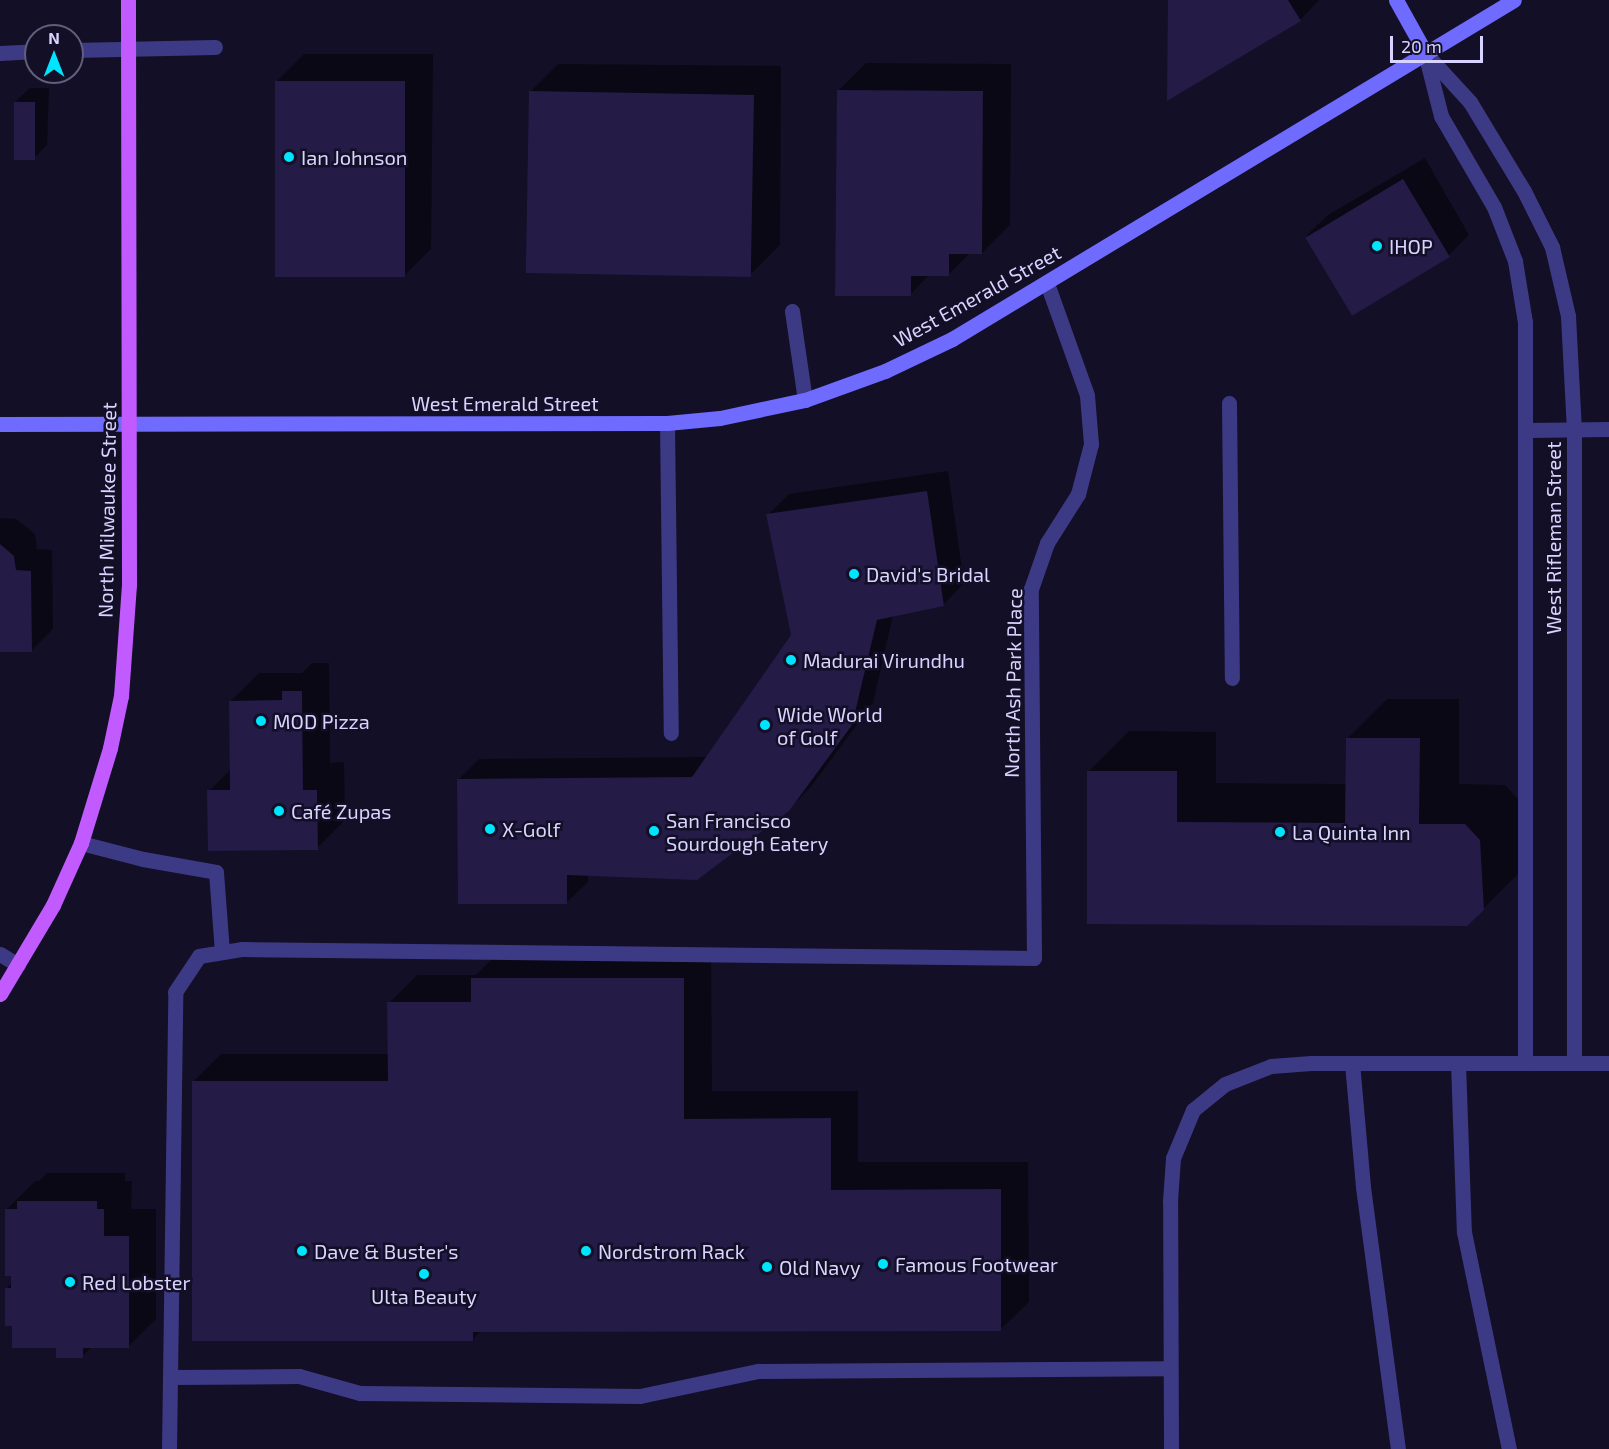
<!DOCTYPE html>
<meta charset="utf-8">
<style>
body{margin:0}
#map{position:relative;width:1609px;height:1449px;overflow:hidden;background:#130f26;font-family:"Exo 2",sans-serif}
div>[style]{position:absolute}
.shadow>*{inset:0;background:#0007}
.building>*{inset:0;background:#241b47;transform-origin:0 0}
.lane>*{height:15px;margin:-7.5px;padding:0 7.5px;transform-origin:7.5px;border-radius:7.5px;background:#3d3a85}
.street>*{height:15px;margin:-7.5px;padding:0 7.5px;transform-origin:7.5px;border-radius:7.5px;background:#3d3a85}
.secondary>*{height:15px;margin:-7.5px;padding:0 7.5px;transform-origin:7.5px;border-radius:7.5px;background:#6f6bff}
.primary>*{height:15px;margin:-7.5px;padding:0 7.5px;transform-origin:7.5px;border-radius:7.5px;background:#c25bff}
.dots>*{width:16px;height:16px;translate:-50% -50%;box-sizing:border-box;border:3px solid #130f26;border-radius:50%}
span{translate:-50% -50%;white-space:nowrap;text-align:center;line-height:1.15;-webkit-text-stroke:5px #130f26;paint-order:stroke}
.poi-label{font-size:20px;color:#d9d4ff}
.left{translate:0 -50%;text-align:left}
.street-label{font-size:20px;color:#d9d4ff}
.north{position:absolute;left:24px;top:24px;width:60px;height:60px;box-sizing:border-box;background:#130f26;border:2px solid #625e7d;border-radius:50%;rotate:0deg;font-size:16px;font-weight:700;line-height:24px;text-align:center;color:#d9d4ff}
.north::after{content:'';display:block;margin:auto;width:21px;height:27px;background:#00e5ff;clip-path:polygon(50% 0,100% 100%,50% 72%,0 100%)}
.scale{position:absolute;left:1390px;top:36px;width:93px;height:27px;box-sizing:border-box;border:3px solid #d9d4ff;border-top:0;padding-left:8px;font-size:18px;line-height:21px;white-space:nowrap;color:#d9d4ff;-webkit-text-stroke:4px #130f26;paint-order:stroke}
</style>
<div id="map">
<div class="shadow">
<i style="clip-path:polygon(1169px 0,1319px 0,1300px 20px)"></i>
<i style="clip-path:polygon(304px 54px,433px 54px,431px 249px,403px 277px,276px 82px)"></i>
<i style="clip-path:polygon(866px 63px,1011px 64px,1010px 225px,982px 253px,970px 253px,948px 275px,930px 274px,910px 295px,838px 91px)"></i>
<i style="clip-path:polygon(558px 64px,781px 66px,780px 245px,752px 273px,530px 92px)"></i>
<i style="clip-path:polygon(30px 88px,49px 88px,47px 145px,33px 159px,15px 102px)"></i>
<i style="clip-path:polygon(1425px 158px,1469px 235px,1448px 256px,1306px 236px,1328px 215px)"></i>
<i style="clip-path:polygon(948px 471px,964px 583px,943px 605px,893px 615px,873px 703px,810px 788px,788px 810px,588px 874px,588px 882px,566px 903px,458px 780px,479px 759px,708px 757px,792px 635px,768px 515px,789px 494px)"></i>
<i style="clip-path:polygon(0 518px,16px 519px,35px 534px,37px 549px,52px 550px,53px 629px,32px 650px,0 650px)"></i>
<i style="clip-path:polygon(312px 663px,329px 663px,330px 763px,344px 762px,345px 820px,317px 848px,209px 791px,232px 768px,231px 701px,259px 673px,302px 673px)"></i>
<i style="clip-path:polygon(1387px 699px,1459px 699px,1459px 784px,1505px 785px,1519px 800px,1523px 869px,1483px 909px,1088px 923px,1089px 771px,1129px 731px,1216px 732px,1216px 783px,1347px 784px,1347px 739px)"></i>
<i style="clip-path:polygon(501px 950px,711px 950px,712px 1091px,858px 1091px,858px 1162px,1028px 1162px,1029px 1302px,1001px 1329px,482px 1330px,473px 1339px,193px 1082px,221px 1054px,389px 1054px,389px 1003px,417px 975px,476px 975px)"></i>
<i style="clip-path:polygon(47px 1173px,125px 1173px,125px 1181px,132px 1181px,131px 1209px,156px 1209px,156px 1319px,128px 1347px,92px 1347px,82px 1356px,13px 1324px,6px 1289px,12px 1283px,7px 1209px,35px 1181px,39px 1181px)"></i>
</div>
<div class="building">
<i style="clip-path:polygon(1168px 0,1288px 0,1301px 21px,1167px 101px)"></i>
<i style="left:275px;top:81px;width:130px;height:196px"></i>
<i style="clip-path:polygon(837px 90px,983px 91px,982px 254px,949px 254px,949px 276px,911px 276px,911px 296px,835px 296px)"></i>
<i style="left:529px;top:91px;width:225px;height:182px;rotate:1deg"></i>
<i style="left:14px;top:102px;width:21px;height:58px"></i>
<i style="left:1403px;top:179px;width:91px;height:114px;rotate:59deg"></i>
<i style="clip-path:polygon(927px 491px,944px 606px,877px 620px,852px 725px,789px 811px,697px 880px,567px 875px,567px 904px,458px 904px,457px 779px,692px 777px,791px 635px,766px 514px)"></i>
<i style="clip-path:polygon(0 544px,14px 556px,16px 570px,31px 571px,32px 652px,0 652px)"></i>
<i style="clip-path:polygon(282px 691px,302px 691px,303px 790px,317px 790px,318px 850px,208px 851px,207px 790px,230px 790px,229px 701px,282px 700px)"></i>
<i style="clip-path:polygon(1346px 738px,1420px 738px,1419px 824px,1465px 824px,1480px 840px,1484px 910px,1467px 926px,1087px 924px,1087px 771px,1177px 771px,1177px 822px,1345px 823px)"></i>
<i style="clip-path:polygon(471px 978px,684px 978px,684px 1119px,831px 1118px,831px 1190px,1001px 1189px,1001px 1331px,473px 1332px,473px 1341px,192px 1341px,192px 1081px,388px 1081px,387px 1002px,471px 1002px)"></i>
<i style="clip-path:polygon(17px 1201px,97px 1201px,97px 1209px,104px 1209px,104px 1236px,129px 1236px,129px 1348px,83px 1348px,83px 1358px,56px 1358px,56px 1348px,12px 1348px,12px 1326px,5px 1326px,5px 1288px,11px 1288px,11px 1276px,5px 1276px,5px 1209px,17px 1209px)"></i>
</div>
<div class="lane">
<i style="left:72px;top:50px;width:143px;rotate:-1.2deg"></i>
<i style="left:0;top:53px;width:36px;rotate:-3deg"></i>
<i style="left:792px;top:311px;width:90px;rotate:81.7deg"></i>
<i style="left:1229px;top:403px;width:275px;rotate:89.4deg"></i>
<i style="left:667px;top:423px;width:310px;rotate:89.3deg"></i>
<i style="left:1527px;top:430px;width:82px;rotate:-0.7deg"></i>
<i style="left:81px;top:843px;width:64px;rotate:14.5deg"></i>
<i style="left:143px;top:859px;width:74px;rotate:10.1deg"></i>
<i style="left:216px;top:872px;width:80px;rotate:85.7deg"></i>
<i style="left:0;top:954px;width:21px;rotate:31deg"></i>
<i style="left:1352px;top:1063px;width:124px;rotate:84.9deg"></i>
<i style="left:1363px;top:1187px;width:264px;rotate:82.4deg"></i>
<i style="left:1458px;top:1063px;width:169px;rotate:88deg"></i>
<i style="left:1464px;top:1232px;width:222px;rotate:78.3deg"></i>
<i style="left:170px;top:1377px;width:129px;rotate:-0.4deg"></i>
<i style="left:299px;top:1376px;width:63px;rotate:15.6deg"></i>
<i style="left:360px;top:1393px;width:280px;rotate:0.6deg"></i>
<i style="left:640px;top:1396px;width:121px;rotate:-12deg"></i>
<i style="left:758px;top:1371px;width:411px;rotate:-0.4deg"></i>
<i style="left:169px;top:1449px;width:457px;rotate:-89.2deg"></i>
<i style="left:175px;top:992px;width:43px;rotate:-56.3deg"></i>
<i style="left:199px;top:956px;width:44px;rotate:-9.2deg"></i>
<i style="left:242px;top:949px;width:792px;rotate:0.65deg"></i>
<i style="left:1171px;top:1449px;width:248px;rotate:-90.2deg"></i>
<i style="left:1170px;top:1201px;width:43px;rotate:-86deg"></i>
<i style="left:1173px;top:1158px;width:52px;rotate:-67.4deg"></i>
<i style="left:1193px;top:1110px;width:41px;rotate:-39.1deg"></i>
<i style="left:1225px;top:1084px;width:49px;rotate:-21.4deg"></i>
<i style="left:1271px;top:1066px;width:40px;rotate:-4.3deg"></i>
<i style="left:1311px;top:1063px;width:298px"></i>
</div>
<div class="street">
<i style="left:1426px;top:54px;width:65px;rotate:47.5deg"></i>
<i style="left:1470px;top:102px;width:104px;rotate:58.8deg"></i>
<i style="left:1524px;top:191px;width:63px;rotate:63.4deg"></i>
<i style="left:1552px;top:247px;width:71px;rotate:76.9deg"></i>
<i style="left:1568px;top:316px;width:113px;rotate:87deg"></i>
<i style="left:1574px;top:429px;width:634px;rotate:90deg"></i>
<i style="left:1426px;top:57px;width:61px;rotate:75.7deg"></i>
<i style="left:1441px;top:116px;width:105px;rotate:59.8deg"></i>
<i style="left:1494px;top:207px;width:58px;rotate:68.7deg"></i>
<i style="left:1515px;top:261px;width:62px;rotate:80.7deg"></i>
<i style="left:1525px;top:322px;width:741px;rotate:90deg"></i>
<i style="left:1034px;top:958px;width:369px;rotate:-90.5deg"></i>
<i style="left:1031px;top:589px;width:49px;rotate:-70.8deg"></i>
<i style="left:1047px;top:543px;width:58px;rotate:-57.7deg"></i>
<i style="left:1078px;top:494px;width:52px;rotate:-75.4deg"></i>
<i style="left:1091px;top:444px;width:49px;rotate:-94.7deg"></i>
<i style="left:1087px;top:395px;width:119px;rotate:-109.7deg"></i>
</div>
<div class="secondary">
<i style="left:1396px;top:0;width:62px;rotate:60.9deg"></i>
<i style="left:0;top:424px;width:667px;rotate:-0.09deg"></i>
<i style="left:667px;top:423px;width:53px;rotate:-5.4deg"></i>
<i style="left:720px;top:418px;width:87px;rotate:-12deg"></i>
<i style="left:805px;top:400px;width:85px;rotate:-19.9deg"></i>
<i style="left:885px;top:371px;width:74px;rotate:-25.5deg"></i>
<i style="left:952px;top:339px;width:656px;rotate:-31.1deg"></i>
</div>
<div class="primary">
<i style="left:0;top:994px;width:104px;rotate:-59.2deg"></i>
<i style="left:53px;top:905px;width:68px;rotate:-65.7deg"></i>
<i style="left:81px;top:843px;width:99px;rotate:-73deg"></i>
<i style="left:110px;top:748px;width:53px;rotate:-78.1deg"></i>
<i style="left:121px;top:696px;width:111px;rotate:-85.9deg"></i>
<i style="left:129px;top:585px;width:585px;rotate:-90.1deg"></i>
</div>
<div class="dots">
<i style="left:289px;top:157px;background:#00e5ff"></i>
<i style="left:1377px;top:246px;background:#00e5ff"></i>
<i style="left:854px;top:574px;background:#00e5ff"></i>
<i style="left:791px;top:660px;background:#00e5ff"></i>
<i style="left:261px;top:721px;background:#00e5ff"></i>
<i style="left:765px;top:725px;background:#00e5ff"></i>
<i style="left:279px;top:811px;background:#00e5ff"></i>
<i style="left:490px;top:829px;background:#00e5ff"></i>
<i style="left:654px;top:831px;background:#00e5ff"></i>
<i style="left:1280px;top:832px;background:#00e5ff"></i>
<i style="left:302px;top:1251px;background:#00e5ff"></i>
<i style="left:586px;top:1251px;background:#00e5ff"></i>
<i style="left:883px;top:1264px;background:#00e5ff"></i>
<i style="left:767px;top:1267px;background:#00e5ff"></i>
<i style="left:424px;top:1274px;background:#00e5ff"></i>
<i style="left:70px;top:1282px;background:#00e5ff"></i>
</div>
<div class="poi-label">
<span class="left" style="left:301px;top:157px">Ian Johnson</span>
<span class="left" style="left:1389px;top:246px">IHOP</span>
<span class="left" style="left:866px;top:574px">David's Bridal</span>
<span class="left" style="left:803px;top:660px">Madurai Virundhu</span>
<span class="left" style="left:777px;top:726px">Wide World<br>of Golf</span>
<span class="left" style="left:273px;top:721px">MOD Pizza</span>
<span class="left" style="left:291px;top:811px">Café Zupas</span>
<span class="left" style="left:666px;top:832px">San Francisco<br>Sourdough Eatery</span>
<span class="left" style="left:502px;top:829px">X-Golf</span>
<span class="left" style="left:1292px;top:832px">La Quinta Inn</span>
<span class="left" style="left:314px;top:1251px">Dave &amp; Buster's</span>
<span class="left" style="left:598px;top:1251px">Nordstrom Rack</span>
<span class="left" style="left:895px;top:1264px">Famous Footwear</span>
<span class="left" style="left:779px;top:1267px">Old Navy</span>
<span class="left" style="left:82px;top:1282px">Red Lobster</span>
<span style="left:424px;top:1296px">Ulta Beauty</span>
</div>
<div class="street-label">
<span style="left:977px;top:296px;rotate:-29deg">West Emerald Street</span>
<span style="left:505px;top:403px">West Emerald Street</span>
<span style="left:107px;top:510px;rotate:-89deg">North Milwaukee Street</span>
<span style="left:1553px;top:538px;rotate:-90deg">West Rifleman Street</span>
<span style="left:1013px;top:683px;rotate:-89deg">North Ash Park Place</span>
</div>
<div class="north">N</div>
<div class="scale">20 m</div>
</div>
